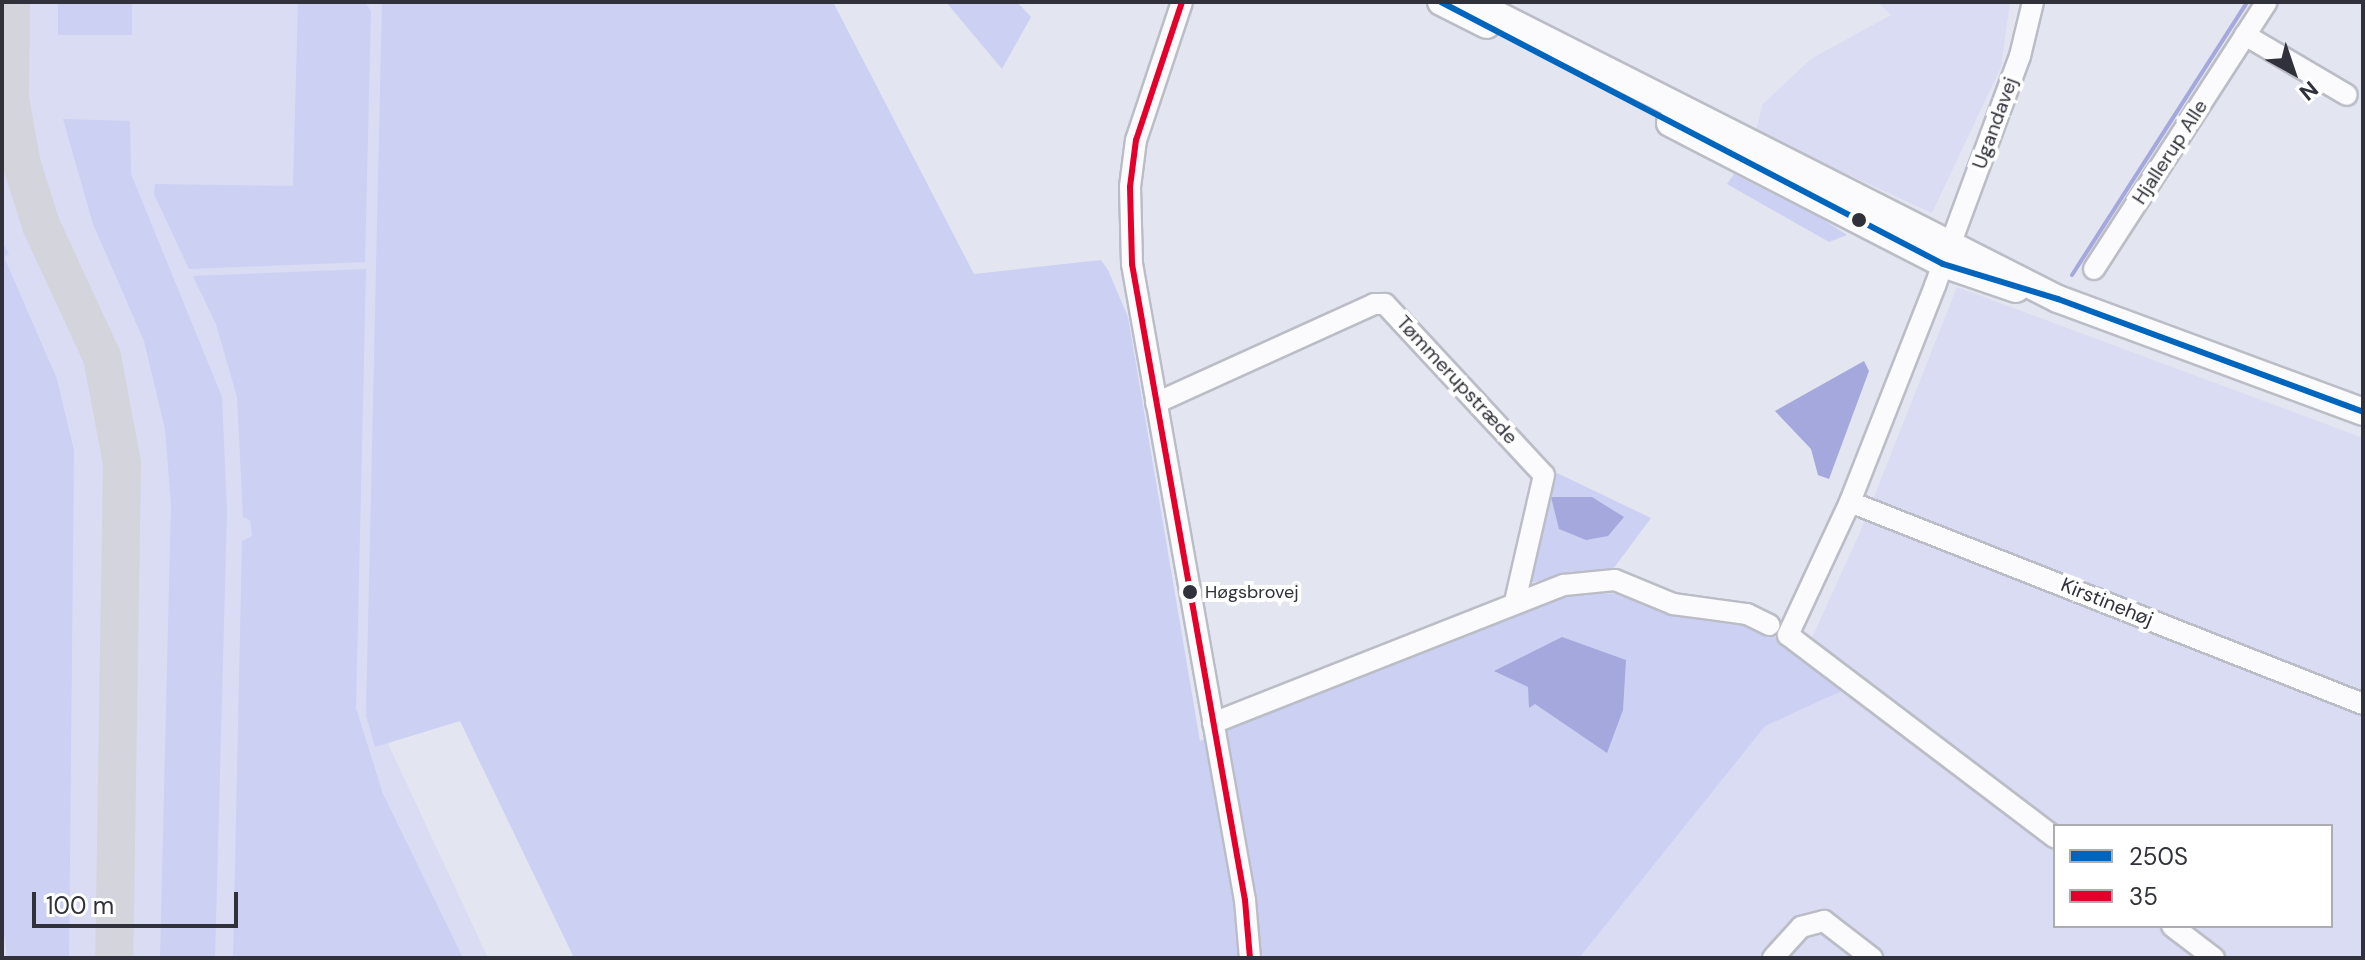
<!DOCTYPE html>
<meta charset="utf-8">
<style>
body{margin:0}
#map{position:relative;width:2365px;height:960px;overflow:hidden;background:#e3e5f1;font-family:"DM Sans",sans-serif}
div>[style]{position:absolute}
.built>*{inset:0;background:#d9dcf2}
.green>*{inset:0;background:#ccd0f3;transform-origin:0 0}
.water>*{inset:0;background:#a4a8dd}
.stream>*{height:4px;margin:-2px;padding:0 2px;transform-origin:2px;border-radius:2px;background:#a4a8dd}
.taxiway>*{height:38px;margin:-19px;padding:0 19px;transform-origin:19px;border-radius:19px;background:#d4d4dc}
.roads{filter:drop-shadow(2px 0 #bbbdc6) drop-shadow(-2px 0 #bbbdc6) drop-shadow(0 2px #bbbdc6) drop-shadow(0 -2px #bbbdc6)}
.minor>*{height:20px;margin:-10px;padding:0 10px;transform-origin:10px;border-radius:10px;background:#fbfbfd}
.major>*{height:26px;margin:-13px;padding:0 13px;transform-origin:13px;border-radius:13px;background:#fbfbfd}
.bus-1>*{height:6px;margin:-3px;padding:0 3px;transform-origin:3px;border-radius:3px;background:#0065bd}
.bus-2>*{height:6px;margin:-3px;padding:0 3px;transform-origin:3px;border-radius:3px;background:#e4002b}
.dots>*{width:22px;height:22px;translate:-50% -50%;box-sizing:border-box;border:4px solid #fff;border-radius:50%}
span{translate:-50% -50%;white-space:nowrap;text-align:center;line-height:1.15;-webkit-text-stroke:8px #fff;paint-order:stroke}
.bus-label{font-size:18px;color:#30313a}
.left{translate:0 -50%;text-align:left}
.street-label{font-size:20px;color:#30313a}
.frame{position:absolute;inset:0;border:4px solid #30313a;pointer-events:none}
.legend{position:absolute;left:2053px;top:824px;width:280px;height:104px;box-sizing:border-box;background:#fff;border:2px solid #acadb0;margin:0;padding:10px 14px;list-style:none;font-size:24px;color:#30313a}
.legend li{display:flex;align-items:center;gap:16px;height:40px}
.legend b{width:40px;border:2px solid #acadb0}
.north{position:absolute;left:2253px;top:32px;width:80px;height:80px;-webkit-text-stroke:6px #fff;paint-order:stroke;rotate:140deg;font-size:22px;font-weight:700;line-height:32px;text-align:center;color:#30313a}
.north::after{content:'';display:block;margin:auto;width:28px;height:36px;background:#30313a;clip-path:polygon(50% 0,100% 100%,50% 72%,0 100%)}
.scale{position:absolute;left:32px;top:892px;width:206px;height:36px;box-sizing:border-box;border:4px solid #30313a;border-top:0;padding-left:10px;font-size:24px;line-height:28px;white-space:nowrap;color:#30313a;-webkit-text-stroke:6px #fff;paint-order:stroke}
</style>
<div id="map">
<div class="built">
<i style="clip-path:polygon(2px 2px,383px 2px,375px 716px,488px 958px,2px 958px)"></i>
<i style="clip-path:polygon(1878px 2px,2010px 2px,2001px 67px,1932px 213px,1756px 132px,1762px 105px,1811px 59px,1891px 15px)"></i>
<i style="clip-path:polygon(evenodd,1957px 287px,2363px 438px,2363px 958px,1568px 958px,1764px 725px,1825px 699px,1847px 673px,1811px 640px,1861px 530px,1957px 287px,2055px 826px,2331px 826px,2331px 926px,2055px 926px,2055px 826px)"></i>
</div>
<div class="green">
<i style="left:58px;top:2px;width:74px;height:33px"></i>
<i style="clip-path:polygon(298px 2px,365px 2px,371px 11px,365px 262px,189px 269px,154px 194px,155px 184px,293px 186px)"></i>
<i style="clip-path:polygon(382px 2px,833px 2px,974px 274px,1101px 260px,1108px 270px,1128px 317px,1200px 741px,1523px 608px,1588px 592px,1618px 594px,1691px 617px,1759px 626px,1846px 689px,1765px 726px,1579px 958px,574px 958px,460px 721px,375px 747px,366px 716px)"></i>
<i style="clip-path:polygon(946px 2px,1017px 2px,1031px 17px,1002px 69px)"></i>
<i style="clip-path:polygon(63px 119px,130px 121px,131px 174px,222px 397px,227px 511px,215px 958px,160px 958px,171px 504px,165px 429px,144px 341px,93px 224px)"></i>
<i style="clip-path:polygon(1734px 174px,1821px 218px,1847px 235px,1829px 242px,1727px 184px)"></i>
<i style="clip-path:polygon(2px 241px,9px 254px,4px 257px,57px 379px,74px 451px,69px 958px,7px 958px,2px 915px)"></i>
<i style="clip-path:polygon(366px 269px,356px 708px,383px 794px,463px 958px,233px 958px,242px 541px,252px 536px,250px 520px,243px 517px,237px 397px,216px 324px,193px 276px)"></i>
<i style="clip-path:polygon(1557px 473px,1651px 518px,1613px 569px,1527px 583px,1547px 487px)"></i>
</div>
<div class="water">
<i style="clip-path:polygon(1864px 361px,1869px 371px,1829px 479px,1818px 475px,1811px 449px,1775px 411px)"></i>
<i style="clip-path:polygon(1551px 497px,1592px 497px,1624px 517px,1608px 536px,1586px 540px,1559px 529px)"></i>
<i style="clip-path:polygon(1562px 637px,1626px 660px,1623px 710px,1607px 753px,1535px 704px,1529px 708px,1528px 687px,1494px 671px)"></i>
</div>
<div class="stream">
<i style="left:2072px;top:275px;width:324px;rotate:-57.3deg"></i>
</div>
<div class="taxiway">
<i style="left:11px;top:2px;width:97px;rotate:90.6deg"></i>
<i style="left:10px;top:99px;width:67px;rotate:79.7deg"></i>
<i style="left:22px;top:165px;width:63px;rotate:72.4deg"></i>
<i style="left:41px;top:225px;width:145px;rotate:65.2deg"></i>
<i style="left:102px;top:357px;width:108px;rotate:79.3deg"></i>
<i style="left:122px;top:463px;width:495px;rotate:90.9deg"></i>
</div>
<div class="roads">
<div class="minor">
<i style="left:1182px;top:2px;width:145px;rotate:108.4deg"></i>
<i style="left:1136px;top:140px;width:47px;rotate:97.3deg"></i>
<i style="left:1130px;top:187px;width:77px;rotate:88.5deg"></i>
<i style="left:1132px;top:264px;width:646px;rotate:79.93deg"></i>
<i style="left:1245px;top:900px;width:58px;rotate:85.1deg"></i>
<i style="left:2033px;top:2px;width:56px;rotate:103.5deg"></i>
<i style="left:2020px;top:56px;width:245px;rotate:110.3deg"></i>
<i style="left:1935px;top:286px;width:232px;rotate:111.5deg"></i>
<i style="left:1850px;top:502px;width:147px;rotate:115deg"></i>
<i style="left:1788px;top:635px;width:335px;rotate:37.2deg"></i>
<i style="left:2245px;top:35px;width:118px;rotate:30.5deg"></i>
<i style="left:2094px;top:269px;width:318px;rotate:-57.1deg"></i>
<i style="left:1156px;top:403px;width:239px;rotate:-24.4deg"></i>
<i style="left:1374px;top:304px;width:11px"></i>
<i style="left:1385px;top:304px;width:233px;rotate:47.1deg"></i>
<i style="left:1544px;top:475px;width:130px;rotate:102.9deg"></i>
<i style="left:1850px;top:502px;width:551px;rotate:21.49deg"></i>
<i style="left:1213px;top:723px;width:377px;rotate:-21.5deg"></i>
<i style="left:1564px;top:585px;width:51px;rotate:-5.6deg"></i>
<i style="left:1615px;top:580px;width:63px;rotate:22.5deg"></i>
<i style="left:1673px;top:604px;width:75px;rotate:7.7deg"></i>
<i style="left:1747px;top:614px;width:25px;rotate:26deg"></i>
<i style="left:2172px;top:926px;width:53px;rotate:37.3deg"></i>
<i style="left:1773px;top:958px;width:42px;rotate:-47.9deg"></i>
<i style="left:1801px;top:927px;width:24px;rotate:-15deg"></i>
<i style="left:1824px;top:921px;width:61px;rotate:37.6deg"></i>
</div>
<div class="major">
<i style="left:1441px;top:2px;width:51px;rotate:26.6deg"></i>
<i style="left:1472px;top:2px;width:657px;rotate:26.88deg"></i>
<i style="left:2058px;top:299px;width:325px;rotate:20.3deg"></i>
<i style="left:1670px;top:123px;width:307px;rotate:27.3deg"></i>
<i style="left:1943px;top:264px;width:77px;rotate:18.9deg"></i>
</div>
</div>
<div class="bus-1">
<i style="left:1441px;top:2px;width:566px;rotate:27.56deg"></i>
<i style="left:1943px;top:264px;width:120px;rotate:16.9deg"></i>
<i style="left:2058px;top:299px;width:325px;rotate:20.3deg"></i>
</div>
<div class="bus-2">
<i style="left:1182px;top:2px;width:145px;rotate:108.4deg"></i>
<i style="left:1136px;top:140px;width:47px;rotate:97.3deg"></i>
<i style="left:1130px;top:187px;width:77px;rotate:88.5deg"></i>
<i style="left:1132px;top:264px;width:646px;rotate:79.93deg"></i>
<i style="left:1245px;top:900px;width:58px;rotate:85.1deg"></i>
</div>
<div class="dots">
<i style="left:1859px;top:220px;background:#30313a"></i>
<i style="left:1190px;top:592px;background:#30313a"></i>
</div>
<div class="bus-label">
<span class="left" style="left:1205px;top:592px">Høgsbrovej</span>
</div>
<div class="street-label">
<span style="left:1995px;top:123px;rotate:-70deg">Ugandavej</span>
<span style="left:2170px;top:152px;rotate:-57deg">Hjallerup Alle</span>
<span style="left:1457px;top:380px;rotate:47deg">Tømmerupstræde</span>
<span style="left:2107px;top:602px;rotate:22deg">Kirstinehøj</span>
</div>
<div class="frame"></div>
<ul class="legend">
<li><b style="height:10px;background:#0065bd"></b>250S</li>
<li><b style="height:10px;background:#e4002b"></b>35</li>
</ul>
<div class="north">N</div>
<div class="scale">100 m</div>
</div>
